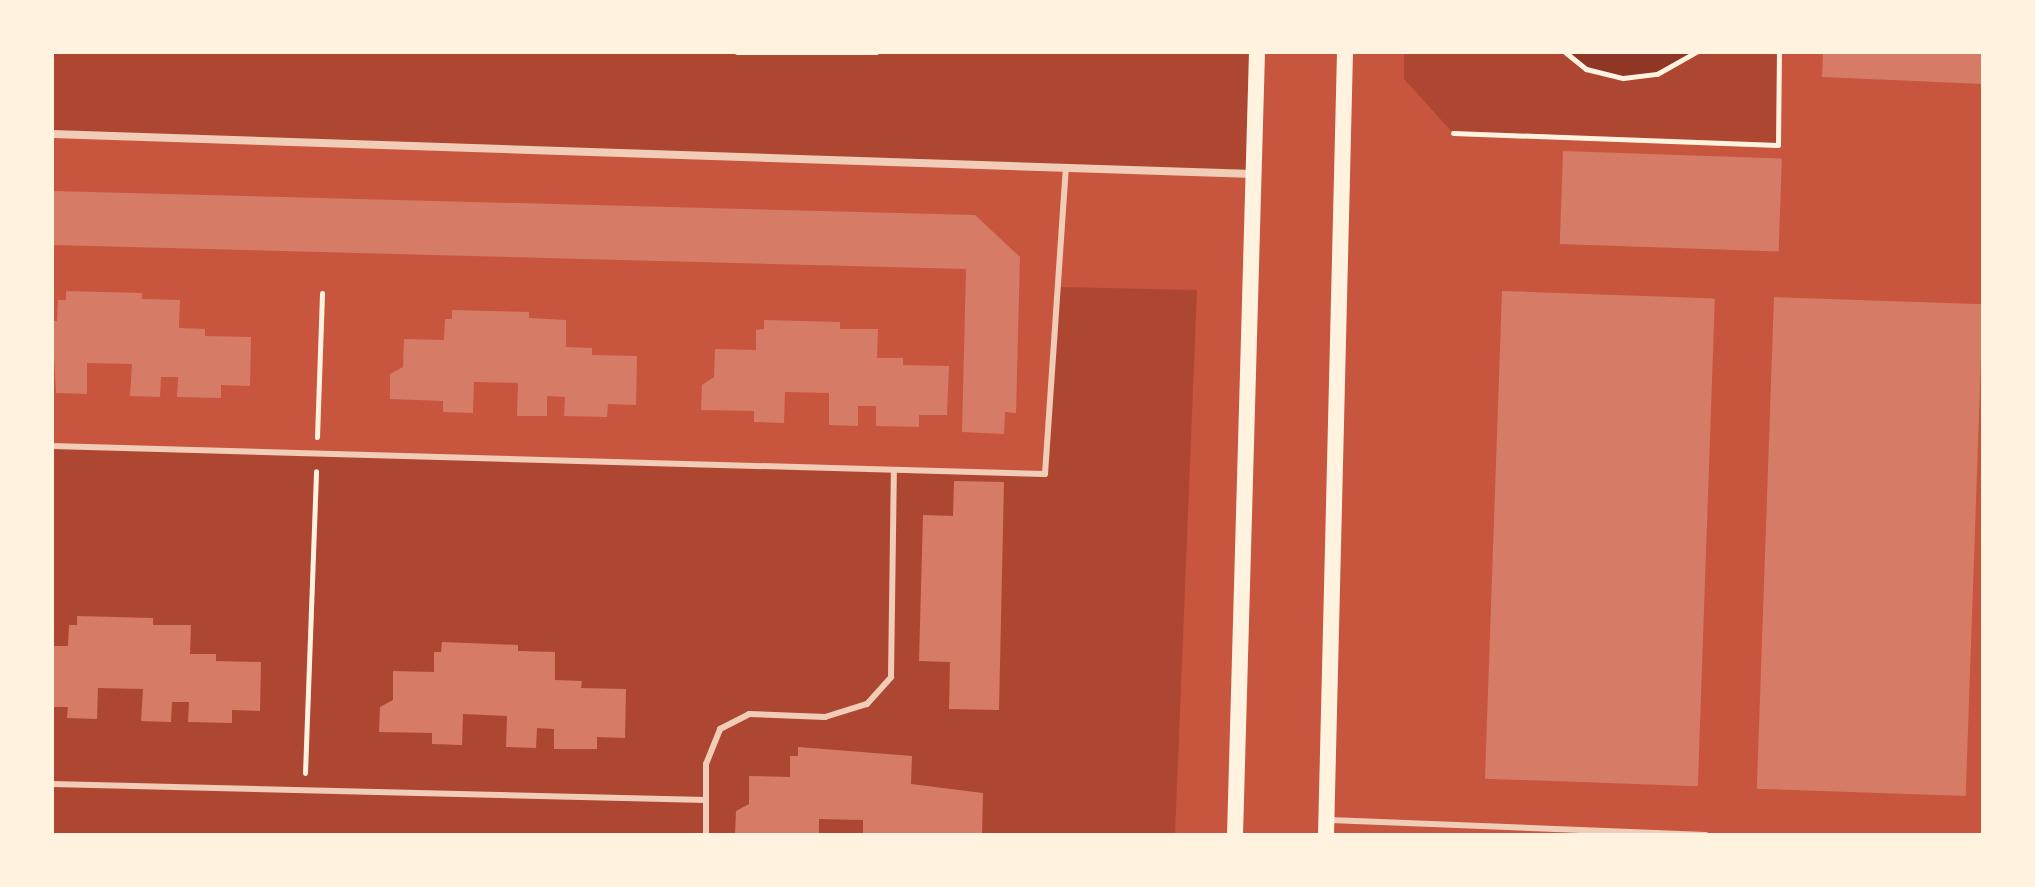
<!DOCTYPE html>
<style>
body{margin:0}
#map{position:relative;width:2035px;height:887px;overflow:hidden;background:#c8553d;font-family:"Fira Sans",sans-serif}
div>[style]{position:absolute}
.green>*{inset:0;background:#ae4732}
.water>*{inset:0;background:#8f3625}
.building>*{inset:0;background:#d67c66;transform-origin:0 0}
.path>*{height:5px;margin:-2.5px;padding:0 2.5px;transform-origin:2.5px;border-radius:2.5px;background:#fff3e0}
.service>*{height:6px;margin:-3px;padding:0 3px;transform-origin:3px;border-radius:3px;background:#f1ccb7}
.minor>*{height:8px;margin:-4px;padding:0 4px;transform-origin:4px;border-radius:4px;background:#f1ccb7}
.secondary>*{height:16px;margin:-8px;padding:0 8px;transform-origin:8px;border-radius:8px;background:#fff3e0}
span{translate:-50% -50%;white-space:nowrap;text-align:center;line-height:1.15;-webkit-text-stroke:6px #fff3e0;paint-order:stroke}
.frame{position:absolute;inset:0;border:54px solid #fff3e0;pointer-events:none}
</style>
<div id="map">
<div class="green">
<i style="clip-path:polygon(52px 52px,1257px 52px,1253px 174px,52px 134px)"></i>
<i style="clip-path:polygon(1404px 52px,1779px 52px,1778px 145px,1453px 133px,1404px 79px)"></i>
<i style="clip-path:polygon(1058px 287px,1197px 290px,1175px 835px,52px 835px,52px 446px,1045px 474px)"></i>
</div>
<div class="water">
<i style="clip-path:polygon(1565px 52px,1696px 52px,1657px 74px,1623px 78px,1586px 69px)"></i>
</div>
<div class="building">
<i style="clip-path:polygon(1823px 52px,1983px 52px,1983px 84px,1822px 77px)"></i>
<i style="left:1563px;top:151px;width:219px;height:93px;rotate:2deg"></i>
<i style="clip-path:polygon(52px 191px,975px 215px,1020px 257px,1016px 413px,1005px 412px,1004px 434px,962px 432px,966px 269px,52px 245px)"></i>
<i style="clip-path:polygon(66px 291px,142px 293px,142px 299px,180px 300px,179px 328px,205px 329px,205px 336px,251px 337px,250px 386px,221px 385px,221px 398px,177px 397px,178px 377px,161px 377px,160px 397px,130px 396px,132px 364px,87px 363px,87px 394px,56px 393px,52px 321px,57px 321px,58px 300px,66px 300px)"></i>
<i style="left:1502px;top:291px;width:213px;height:488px;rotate:2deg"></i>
<i style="left:1774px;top:297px;width:209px;height:492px;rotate:2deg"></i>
<i style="clip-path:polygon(452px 310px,529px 312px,529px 318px,566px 320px,566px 347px,592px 348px,592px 355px,637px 356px,636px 405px,608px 404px,607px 417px,564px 416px,565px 397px,547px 396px,547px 416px,517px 416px,518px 383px,474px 382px,473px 413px,443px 412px,443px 401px,390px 399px,390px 374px,403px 367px,404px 339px,444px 340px,445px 319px,452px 319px)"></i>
<i style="clip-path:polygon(764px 320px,840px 322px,840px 329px,878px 329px,877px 358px,903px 358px,903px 365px,949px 366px,947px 415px,919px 415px,919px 427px,876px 426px,876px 406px,858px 406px,858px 426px,829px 425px,829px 393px,785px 392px,784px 423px,754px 422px,754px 411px,701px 410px,702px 385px,714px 377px,715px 349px,756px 350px,756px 330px,764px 329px)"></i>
<i style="clip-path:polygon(954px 481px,1004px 482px,999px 710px,949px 709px,950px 662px,919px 661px,923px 515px,953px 516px)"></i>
<i style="clip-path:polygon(77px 616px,153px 618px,153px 625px,191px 625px,190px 654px,216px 654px,216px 661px,261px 662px,260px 711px,232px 710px,232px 723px,188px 722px,189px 702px,172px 702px,171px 722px,141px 721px,143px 689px,98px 688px,97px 719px,67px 718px,68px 707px,52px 707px,52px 646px,68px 646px,69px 625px,77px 625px)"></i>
<i style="clip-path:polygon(442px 642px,518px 645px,518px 651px,555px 652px,555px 680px,582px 681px,581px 688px,626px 689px,625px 738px,597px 737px,597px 749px,554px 749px,554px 729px,537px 728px,536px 748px,506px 747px,507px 716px,463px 714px,462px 745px,432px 744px,432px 733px,379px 732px,380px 707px,393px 700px,393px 671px,434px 672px,434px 652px,441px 652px)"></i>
<i style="clip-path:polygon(798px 747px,912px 756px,911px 784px,983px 793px,982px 835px,863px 835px,863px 820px,819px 819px,819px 835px,735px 835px,736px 811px,749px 804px,749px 776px,790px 777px,790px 756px,798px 756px)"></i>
</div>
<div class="path">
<i style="left:737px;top:52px;width:139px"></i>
<i style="left:1565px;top:52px;width:27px;rotate:39deg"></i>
<i style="left:1586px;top:69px;width:38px;rotate:14deg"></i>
<i style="left:1623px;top:78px;width:34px;rotate:-7deg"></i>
<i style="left:1657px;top:74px;width:45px;rotate:-29.4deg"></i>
<i style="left:1453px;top:133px;width:325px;rotate:2.1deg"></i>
<i style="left:1778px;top:145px;width:93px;rotate:-89.4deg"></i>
<i style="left:317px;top:437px;width:144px;rotate:-88deg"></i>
<i style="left:305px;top:773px;width:302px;rotate:-87.9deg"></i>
</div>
<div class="service">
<i style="left:52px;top:446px;width:993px;rotate:1.62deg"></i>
<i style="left:1045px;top:474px;width:307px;rotate:-86.1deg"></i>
<i style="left:52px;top:784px;width:654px;rotate:1.4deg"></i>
<i style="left:1330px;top:820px;width:376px;rotate:2.3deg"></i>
<i style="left:706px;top:835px;width:71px;rotate:-90deg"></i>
<i style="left:706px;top:764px;width:38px;rotate:-68deg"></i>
<i style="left:720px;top:729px;width:33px;rotate:-27deg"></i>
<i style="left:749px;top:714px;width:76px;rotate:2.3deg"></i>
<i style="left:825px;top:717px;width:44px;rotate:-17.2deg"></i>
<i style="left:867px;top:704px;width:36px;rotate:-48deg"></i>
<i style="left:891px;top:677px;width:207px;rotate:-89.2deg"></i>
</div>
<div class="minor">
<i style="left:52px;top:134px;width:1202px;rotate:1.91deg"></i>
</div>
<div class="secondary">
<i style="left:1235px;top:835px;width:783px;rotate:-88.39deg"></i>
<i style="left:1326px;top:835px;width:783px;rotate:-88.61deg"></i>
</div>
<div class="frame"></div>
</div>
